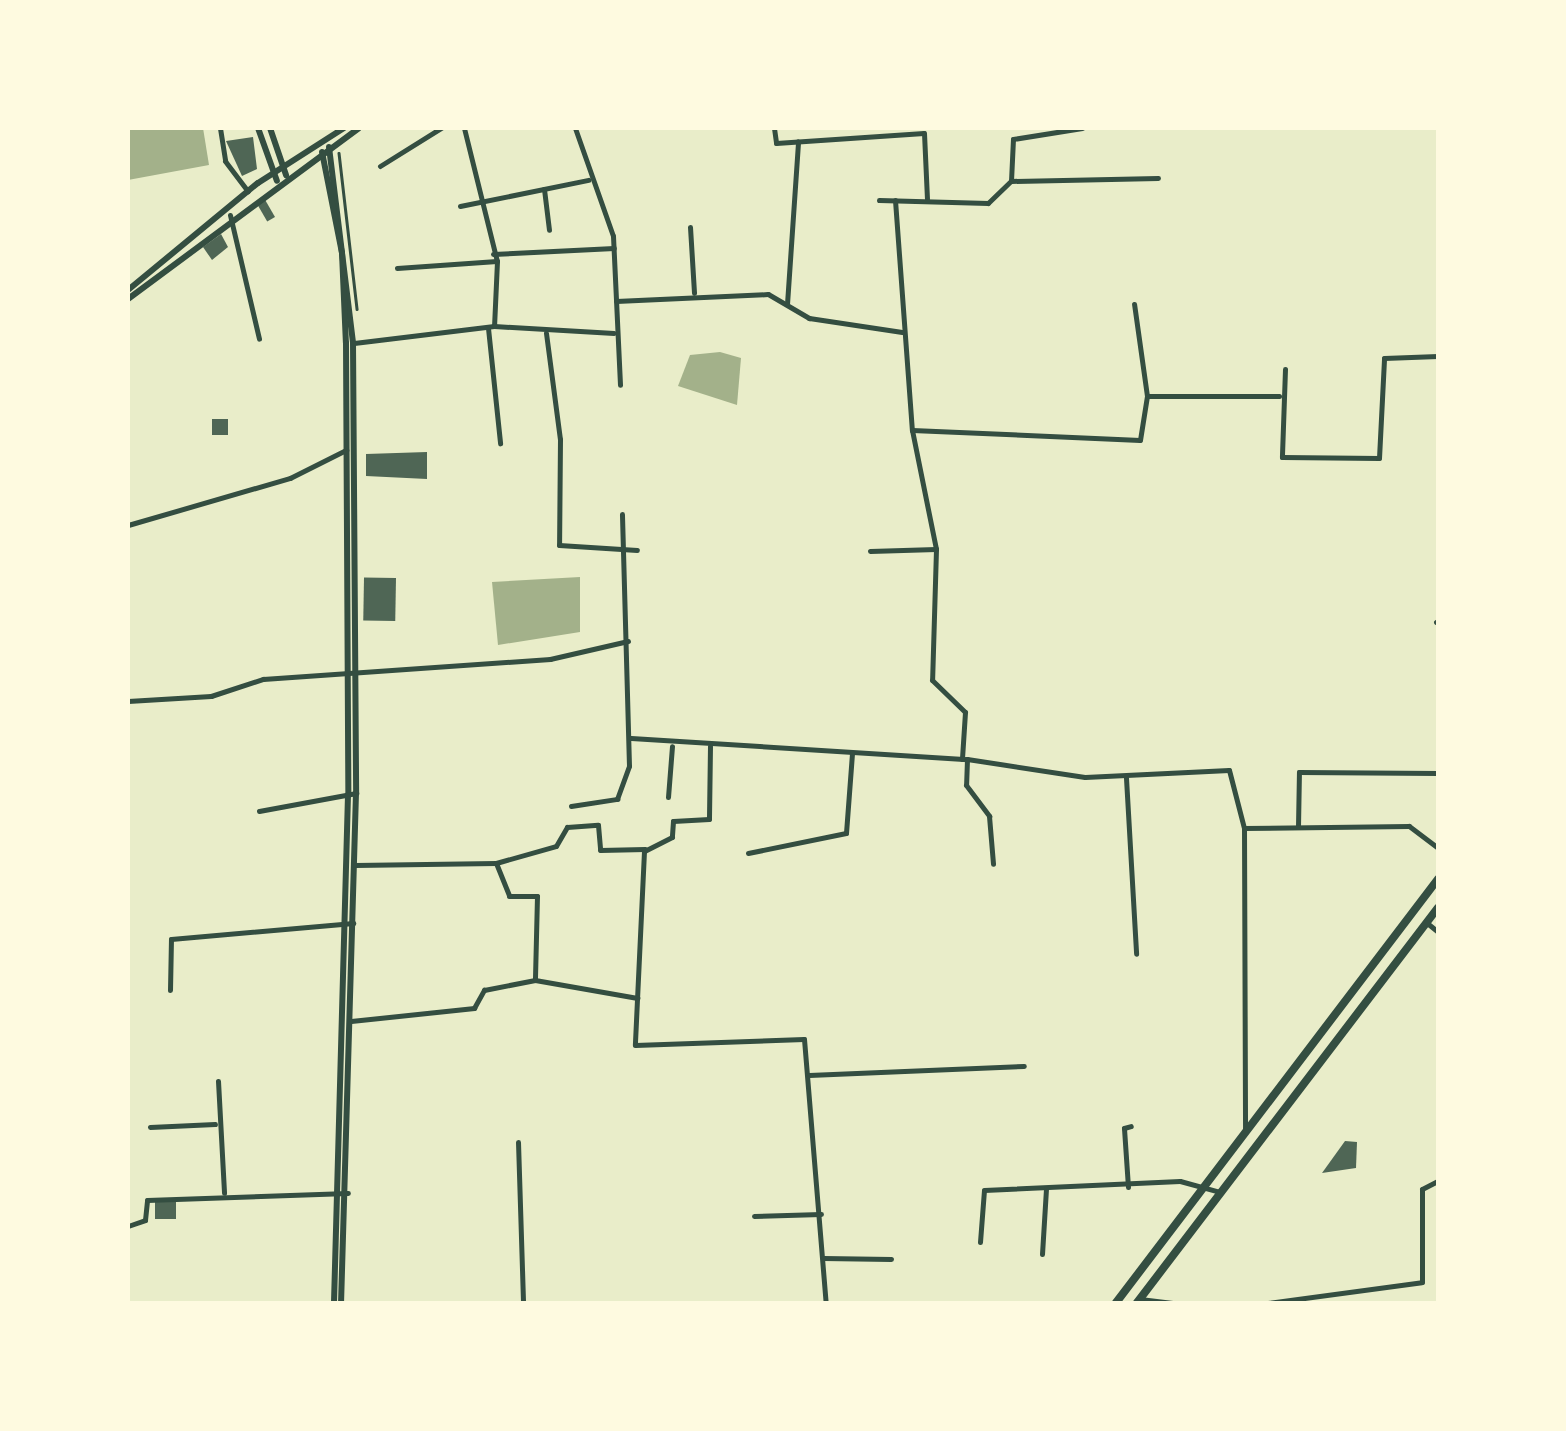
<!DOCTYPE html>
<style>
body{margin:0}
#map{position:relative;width:1566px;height:1431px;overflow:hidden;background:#e9edc9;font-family:Overpass,sans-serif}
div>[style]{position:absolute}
.water>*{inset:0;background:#a3b18a}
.building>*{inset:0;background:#4f6655;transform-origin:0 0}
.path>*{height:2.5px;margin:-1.25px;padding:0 1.25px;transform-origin:1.25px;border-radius:1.25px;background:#344e41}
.minor>*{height:5px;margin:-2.5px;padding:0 2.5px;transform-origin:2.5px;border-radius:2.5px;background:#344e41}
.secondary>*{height:6px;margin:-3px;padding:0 3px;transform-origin:3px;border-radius:3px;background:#344e41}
.trunk>*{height:8px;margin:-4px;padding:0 4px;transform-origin:4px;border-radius:4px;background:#344e41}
span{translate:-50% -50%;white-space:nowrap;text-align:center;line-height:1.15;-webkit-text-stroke:8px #fefae0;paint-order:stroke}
.frame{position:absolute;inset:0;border:130px solid #fefae0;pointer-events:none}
</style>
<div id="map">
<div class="water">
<i style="clip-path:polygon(128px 128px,203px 128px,209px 165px,128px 180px)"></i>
<i style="clip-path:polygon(720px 352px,741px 358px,737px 405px,678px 386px,690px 355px)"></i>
<i style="clip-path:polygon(580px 577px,580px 632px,498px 645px,492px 582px)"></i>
</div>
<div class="building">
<i style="clip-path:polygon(253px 137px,257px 169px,242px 176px,226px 141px)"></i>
<i style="left:264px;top:198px;width:22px;height:9px;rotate:60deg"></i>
<i style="clip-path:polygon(221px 234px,228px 247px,212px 260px,203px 247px)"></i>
<i style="left:212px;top:419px;width:16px;height:16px"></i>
<i style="clip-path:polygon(427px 452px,427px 479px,366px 476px,366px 454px)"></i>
<i style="left:396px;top:578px;width:43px;height:32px;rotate:91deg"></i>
<i style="clip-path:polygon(1345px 1141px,1357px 1142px,1356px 1168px,1322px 1173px)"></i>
<i style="left:155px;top:1201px;width:21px;height:18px"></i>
</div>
<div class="path">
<i style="left:339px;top:153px;width:157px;rotate:83.4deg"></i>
</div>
<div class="minor">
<i style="left:220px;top:128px;width:33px;rotate:81deg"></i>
<i style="left:225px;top:161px;width:38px;rotate:53deg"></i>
<i style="left:464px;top:128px;width:137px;rotate:76.1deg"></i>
<i style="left:497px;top:261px;width:65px;rotate:92.6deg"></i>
<i style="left:575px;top:128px;width:114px;rotate:70.6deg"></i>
<i style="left:613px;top:236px;width:149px;rotate:87.3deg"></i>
<i style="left:774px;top:128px;width:15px;rotate:82deg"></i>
<i style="left:776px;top:143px;width:148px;rotate:-3.9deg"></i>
<i style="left:924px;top:133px;width:66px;rotate:87.4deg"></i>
<i style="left:380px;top:166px;width:72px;rotate:-31.9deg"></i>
<i style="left:1011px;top:181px;width:42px;rotate:-87.3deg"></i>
<i style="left:1013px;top:139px;width:70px;rotate:-9.1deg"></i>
<i style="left:544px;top:189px;width:41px;rotate:83deg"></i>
<i style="left:879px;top:200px;width:109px;rotate:1.6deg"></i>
<i style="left:988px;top:203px;width:32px;rotate:-44deg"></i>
<i style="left:1011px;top:181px;width:147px;rotate:-1.2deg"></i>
<i style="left:895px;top:200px;width:231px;rotate:85.8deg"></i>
<i style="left:912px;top:430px;width:121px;rotate:78.6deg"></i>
<i style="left:936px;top:549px;width:131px;rotate:91.7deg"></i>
<i style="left:932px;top:680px;width:46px;rotate:44.1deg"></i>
<i style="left:965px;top:712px;width:47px;rotate:93.7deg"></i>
<i style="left:460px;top:206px;width:131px;rotate:-11.5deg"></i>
<i style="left:230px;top:215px;width:127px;rotate:76.8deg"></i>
<i style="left:690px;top:227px;width:66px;rotate:86.5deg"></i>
<i style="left:493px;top:254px;width:121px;rotate:-2.8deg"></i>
<i style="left:397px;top:268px;width:100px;rotate:-4deg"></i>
<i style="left:616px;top:301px;width:152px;rotate:-2.6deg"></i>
<i style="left:768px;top:294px;width:48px;rotate:30.3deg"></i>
<i style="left:809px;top:318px;width:94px;rotate:8.6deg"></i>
<i style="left:787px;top:304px;width:163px;rotate:-86.1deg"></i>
<i style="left:488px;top:328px;width:116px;rotate:84deg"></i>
<i style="left:546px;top:333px;width:107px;rotate:82.5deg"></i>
<i style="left:560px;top:439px;width:106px;rotate:90.5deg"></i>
<i style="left:559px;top:545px;width:78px;rotate:3.7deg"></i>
<i style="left:354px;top:343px;width:141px;rotate:-6.9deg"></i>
<i style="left:494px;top:326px;width:120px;rotate:3.3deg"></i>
<i style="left:1285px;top:369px;width:88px;rotate:92deg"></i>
<i style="left:1282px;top:457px;width:97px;rotate:0.6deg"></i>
<i style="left:1379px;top:458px;width:100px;rotate:-87.1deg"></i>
<i style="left:1384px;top:358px;width:54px;rotate:-2.1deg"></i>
<i style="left:1147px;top:396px;width:132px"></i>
<i style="left:912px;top:430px;width:228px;rotate:2.5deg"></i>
<i style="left:1140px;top:440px;width:45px;rotate:-81deg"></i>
<i style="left:1147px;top:396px;width:93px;rotate:-98deg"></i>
<i style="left:128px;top:525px;width:169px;rotate:-16.2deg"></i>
<i style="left:290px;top:478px;width:63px;rotate:-26.6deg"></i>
<i style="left:870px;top:551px;width:66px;rotate:-1.7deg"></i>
<i style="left:1436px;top:622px;width:2px;rotate:-27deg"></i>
<i style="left:128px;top:701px;width:83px;rotate:-3.4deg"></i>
<i style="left:211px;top:696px;width:55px;rotate:-18.1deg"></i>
<i style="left:263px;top:679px;width:288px;rotate:-4deg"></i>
<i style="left:550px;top:659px;width:80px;rotate:-13deg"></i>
<i style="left:631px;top:738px;width:337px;rotate:3.6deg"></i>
<i style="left:967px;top:759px;width:119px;rotate:8.7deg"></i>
<i style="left:1085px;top:777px;width:144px;rotate:-2.8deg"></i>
<i style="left:1229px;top:770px;width:60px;rotate:75.5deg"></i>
<i style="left:1244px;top:828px;width:301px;rotate:89.8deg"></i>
<i style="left:710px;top:746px;width:73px;rotate:90.8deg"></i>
<i style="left:709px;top:819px;width:36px;rotate:177deg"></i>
<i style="left:673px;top:821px;width:16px;rotate:94deg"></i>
<i style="left:672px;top:837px;width:31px;rotate:153deg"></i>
<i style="left:644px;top:851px;width:194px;rotate:92.7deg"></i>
<i style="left:635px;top:1045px;width:169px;rotate:-2deg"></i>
<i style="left:804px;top:1039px;width:266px;rotate:85.3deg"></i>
<i style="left:967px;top:759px;width:26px;rotate:92deg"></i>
<i style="left:966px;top:785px;width:39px;rotate:53deg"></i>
<i style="left:989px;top:816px;width:48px;rotate:85.2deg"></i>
<i style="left:1126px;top:778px;width:176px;rotate:86.7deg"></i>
<i style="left:668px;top:797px;width:51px;rotate:-85.5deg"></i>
<i style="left:571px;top:806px;width:47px;rotate:-8.7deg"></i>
<i style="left:617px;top:799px;width:35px;rotate:-70deg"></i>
<i style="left:629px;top:766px;width:252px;rotate:-91.6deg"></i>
<i style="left:259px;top:811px;width:99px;rotate:-10.5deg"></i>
<i style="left:1298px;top:827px;width:55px;rotate:-89deg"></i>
<i style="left:1299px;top:772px;width:139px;rotate:0.4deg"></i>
<i style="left:1244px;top:828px;width:165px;rotate:-0.7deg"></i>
<i style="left:1409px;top:826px;width:36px;rotate:37deg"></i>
<i style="left:748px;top:853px;width:100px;rotate:-11.5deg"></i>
<i style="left:846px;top:833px;width:80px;rotate:-85.7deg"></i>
<i style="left:496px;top:863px;width:62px;rotate:-15.8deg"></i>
<i style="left:556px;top:846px;width:22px;rotate:-60deg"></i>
<i style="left:567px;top:827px;width:31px;rotate:-4deg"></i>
<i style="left:598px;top:825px;width:25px;rotate:85deg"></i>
<i style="left:600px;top:850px;width:45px;rotate:-1.3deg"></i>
<i style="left:355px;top:865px;width:141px;rotate:-0.8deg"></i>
<i style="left:496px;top:863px;width:35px;rotate:68deg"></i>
<i style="left:509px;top:896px;width:28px"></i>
<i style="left:537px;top:896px;width:84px;rotate:91.4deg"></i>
<i style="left:1427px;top:923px;width:14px;rotate:39deg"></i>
<i style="left:170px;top:990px;width:51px;rotate:-88.9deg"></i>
<i style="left:171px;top:939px;width:183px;rotate:-5deg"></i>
<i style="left:351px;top:1021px;width:124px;rotate:-6deg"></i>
<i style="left:474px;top:1008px;width:21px;rotate:-61deg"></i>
<i style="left:484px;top:990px;width:52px;rotate:-11.1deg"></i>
<i style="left:535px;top:980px;width:104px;rotate:10deg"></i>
<i style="left:809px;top:1075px;width:215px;rotate:-2.4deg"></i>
<i style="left:218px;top:1081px;width:112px;rotate:86.9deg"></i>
<i style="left:150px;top:1127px;width:65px;rotate:-2.6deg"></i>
<i style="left:518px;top:1142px;width:162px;rotate:88.2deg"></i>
<i style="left:1128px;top:1187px;width:59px;rotate:-93.9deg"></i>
<i style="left:1124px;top:1128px;width:7px;rotate:-16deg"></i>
<i style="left:754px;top:1216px;width:67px;rotate:-1.7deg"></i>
<i style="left:128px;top:1226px;width:18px;rotate:-19deg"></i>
<i style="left:145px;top:1220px;width:20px;rotate:-84deg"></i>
<i style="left:147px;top:1200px;width:201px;rotate:-2deg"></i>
<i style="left:980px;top:1242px;width:52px;rotate:-85.6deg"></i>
<i style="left:984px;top:1190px;width:196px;rotate:-2.6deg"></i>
<i style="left:1180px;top:1181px;width:41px;rotate:15.4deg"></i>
<i style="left:1042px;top:1254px;width:66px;rotate:-86.5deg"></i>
<i style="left:823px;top:1258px;width:68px;rotate:0.8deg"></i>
<i style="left:1140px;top:1299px;width:41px;rotate:7deg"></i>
<i style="left:1260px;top:1304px;width:163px;rotate:-7.7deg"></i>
<i style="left:1422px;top:1282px;width:93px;rotate:-90deg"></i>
<i style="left:1422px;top:1189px;width:18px;rotate:-27deg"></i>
</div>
<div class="secondary">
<i style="left:258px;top:128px;width:56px;rotate:70.3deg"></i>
<i style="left:270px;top:128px;width:50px;rotate:71.2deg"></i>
<i style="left:329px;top:147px;width:197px;rotate:83deg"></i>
<i style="left:353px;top:343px;width:450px;rotate:89.6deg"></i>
<i style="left:356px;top:793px;width:511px;rotate:91.68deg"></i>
<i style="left:322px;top:152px;width:103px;rotate:78.8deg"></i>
<i style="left:342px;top:253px;width:90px;rotate:87.5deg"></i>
<i style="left:346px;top:343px;width:452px;rotate:89.7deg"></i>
<i style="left:348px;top:795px;width:509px;rotate:91.58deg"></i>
<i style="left:128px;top:290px;width:168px;rotate:-39.5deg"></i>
<i style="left:258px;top:183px;width:102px;rotate:-32.6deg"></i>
<i style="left:128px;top:299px;width:287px;rotate:-36.5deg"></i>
</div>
<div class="trunk">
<i style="left:1115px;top:1304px;width:534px;rotate:-52.77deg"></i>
<i style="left:1136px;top:1304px;width:498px;rotate:-52.7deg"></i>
</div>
<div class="frame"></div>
</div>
